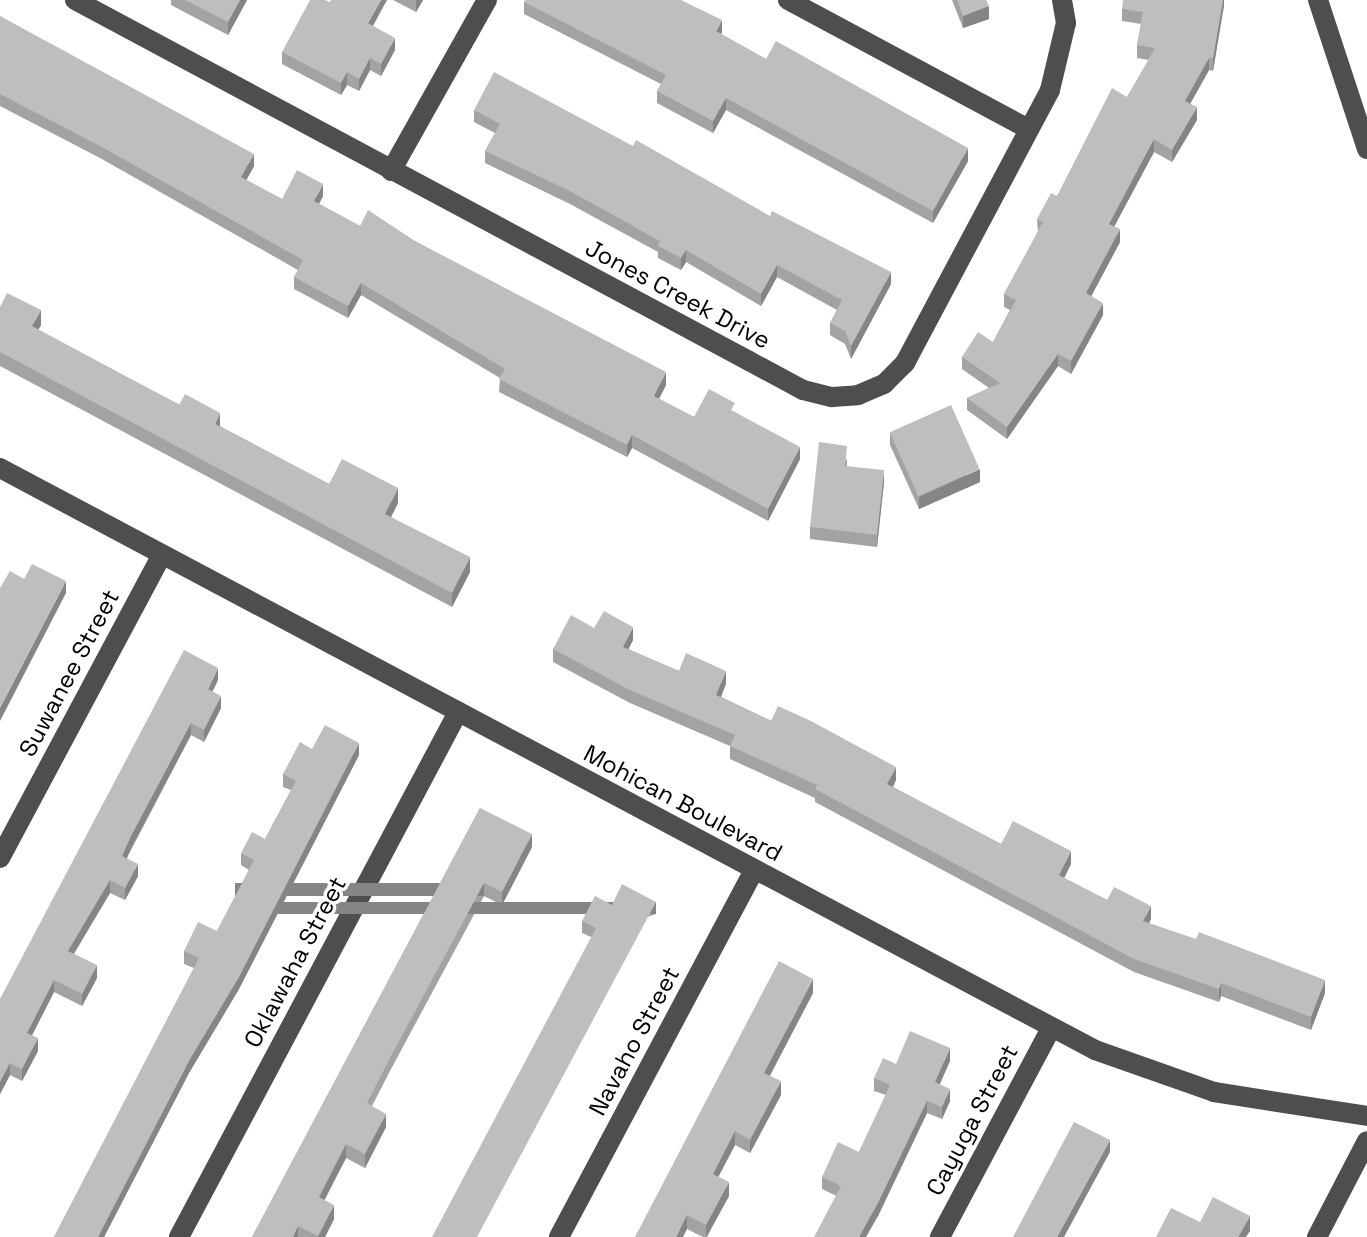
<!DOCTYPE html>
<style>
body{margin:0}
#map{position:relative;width:1367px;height:1237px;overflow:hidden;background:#fff;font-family:"Space Grotesk",sans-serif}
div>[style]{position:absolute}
.minor>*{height:20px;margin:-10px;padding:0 10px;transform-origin:10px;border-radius:10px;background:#4e4e4e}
.wall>*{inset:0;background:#a3a3a3}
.shaded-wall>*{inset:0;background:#858585;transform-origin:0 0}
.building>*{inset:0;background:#bebebe;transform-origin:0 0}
span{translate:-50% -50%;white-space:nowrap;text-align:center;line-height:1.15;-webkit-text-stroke:7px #fff;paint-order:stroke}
.street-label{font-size:24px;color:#000}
</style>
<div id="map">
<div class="minor">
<i style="left:75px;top:0;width:765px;rotate:28.17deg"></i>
<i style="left:749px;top:361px;width:61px;rotate:28.2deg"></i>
<i style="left:803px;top:390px;width:30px;rotate:14deg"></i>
<i style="left:832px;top:397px;width:26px;rotate:-4deg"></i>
<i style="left:858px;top:395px;width:28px;rotate:-23deg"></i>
<i style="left:884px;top:384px;width:30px;rotate:-45deg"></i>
<i style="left:905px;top:363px;width:309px;rotate:-62deg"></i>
<i style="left:1050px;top:90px;width:69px;rotate:-76.6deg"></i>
<i style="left:1066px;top:23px;width:23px;rotate:-100deg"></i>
<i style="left:788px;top:0;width:271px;rotate:28.2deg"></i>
<i style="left:1318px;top:0;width:157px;rotate:71.8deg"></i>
<i style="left:391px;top:171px;width:196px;rotate:-60.7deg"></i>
<i style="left:0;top:468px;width:1240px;rotate:27.99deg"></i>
<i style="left:1095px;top:1050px;width:126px;rotate:19.4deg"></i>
<i style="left:1214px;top:1092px;width:155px;rotate:8.9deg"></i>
<i style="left:0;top:858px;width:344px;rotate:-61.9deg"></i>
<i style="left:179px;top:1237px;width:595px;rotate:-62.01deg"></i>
<i style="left:559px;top:1237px;width:416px;rotate:-62deg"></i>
<i style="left:940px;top:1237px;width:237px;rotate:-62deg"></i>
<i style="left:1317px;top:1237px;width:108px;rotate:-62.5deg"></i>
</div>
<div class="wall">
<i style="clip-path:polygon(171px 0,247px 0,228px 35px,171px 5px)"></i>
<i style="clip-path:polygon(393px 0,423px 0,416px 12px)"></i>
<i style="clip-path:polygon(952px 0,986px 0,989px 19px,963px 28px)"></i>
<i style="clip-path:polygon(1224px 0,1213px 71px,1209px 70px,1190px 104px,1197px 120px,1172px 162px,1154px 152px,1114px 227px,1120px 242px,1091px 296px,1103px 315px,1071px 374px,1058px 366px,1007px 439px,967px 410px,967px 398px,989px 388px,962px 369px,962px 357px,993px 342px,1010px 310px,1004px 307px,1004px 294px,1038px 232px,1037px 219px,1057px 196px,1127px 97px,1149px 60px,1137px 58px,1137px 45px,1141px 24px,1122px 21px,1122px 9px)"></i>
<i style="clip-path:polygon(330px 2px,373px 26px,395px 50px,381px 76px,370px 70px,359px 91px,347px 85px,341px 95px,282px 64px,282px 52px)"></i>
<i style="clip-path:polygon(524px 2px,722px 32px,721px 34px,766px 59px,968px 161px,933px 223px,726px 110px,713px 133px,657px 103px,657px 91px,661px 84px,524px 14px)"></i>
<i style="clip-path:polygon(0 16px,254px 166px,246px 180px,282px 199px,323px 196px,319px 204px,360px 226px,415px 241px,666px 385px,659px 399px,694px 417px,735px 412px,800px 459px,768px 521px,632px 448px,627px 457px,499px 392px,500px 378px,361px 295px,348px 318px,294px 289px,294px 277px,298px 270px,100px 158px,0 106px)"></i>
<i style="clip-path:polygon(474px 110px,891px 284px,851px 359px,845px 344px,830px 335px,830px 323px,837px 310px,777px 277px,761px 306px,686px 262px,681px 270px,658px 258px,658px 252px,570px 204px,485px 163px,485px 151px,495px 133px,474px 122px)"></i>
<i style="clip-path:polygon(0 307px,41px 325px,38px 330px,329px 484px,398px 503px,391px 517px,470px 572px,452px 607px,0 366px)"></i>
<i style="clip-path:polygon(890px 432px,980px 482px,919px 509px,890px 445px)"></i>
<i style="clip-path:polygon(847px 458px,847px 466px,884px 482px,877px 547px,810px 539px,810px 527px)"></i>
<i style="clip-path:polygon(594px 628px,633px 640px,628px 649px,679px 671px,726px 684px,721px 697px,896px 780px,893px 787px,1001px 844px,1071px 864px,1064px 878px,1107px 900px,1151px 919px,1149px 923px,1325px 993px,1311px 1030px,1221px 996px,1219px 1002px,1134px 972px,815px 802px,815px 798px,730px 759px,730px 746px,630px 703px,553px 662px,553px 649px)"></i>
<i style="clip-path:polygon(218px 680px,212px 692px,221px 708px,204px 742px,191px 735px,127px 858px,138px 876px,125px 900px,110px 893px,74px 954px,97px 978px,82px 1006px,54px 992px,32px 1035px,38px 1051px,22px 1081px,10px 1075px,0 1094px,0 999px)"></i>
<i style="clip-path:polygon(312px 749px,359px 755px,239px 989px,189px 1073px,104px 1237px,54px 1237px,194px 968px,184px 964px,184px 951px,217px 931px,249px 870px,241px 865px,241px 853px,265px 839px,291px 790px,283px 787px,283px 774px)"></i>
<i style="clip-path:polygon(480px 808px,532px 847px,502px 905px,484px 896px,390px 1071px,372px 1106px,386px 1127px,365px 1168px,346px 1158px,324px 1200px,334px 1219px,325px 1237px,252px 1237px)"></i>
<i style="clip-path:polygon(612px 905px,656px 914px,591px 937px,582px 933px,582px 921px)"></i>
<i style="clip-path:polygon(813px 993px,770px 1076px,781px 1095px,750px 1153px,735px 1145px,718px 1177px,729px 1196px,707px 1237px,703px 1237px,687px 1229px,635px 1237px)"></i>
<i style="clip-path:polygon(950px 1061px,940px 1084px,950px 1101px,942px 1119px,927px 1113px,878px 1216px,822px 1189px,822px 1177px,859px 1152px,886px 1095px,874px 1091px,874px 1078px,896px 1064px)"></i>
</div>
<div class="shaded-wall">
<i style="clip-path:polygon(240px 0,247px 0,228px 35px,228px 22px)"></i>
<i style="clip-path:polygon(381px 0,387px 0,368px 35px,368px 23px)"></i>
<i style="clip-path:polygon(416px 0,423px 0,416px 12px)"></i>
<i style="clip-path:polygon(1223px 0,1224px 0,1224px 6px,1213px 71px,1213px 58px)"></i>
<i style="clip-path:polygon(989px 6px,989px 19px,963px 28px,963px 16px)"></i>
<i style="clip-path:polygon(722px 20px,722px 32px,716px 43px,716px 31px)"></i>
<i style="clip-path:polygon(395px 38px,395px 50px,381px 76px,381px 64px)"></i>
<i style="clip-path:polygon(370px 58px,370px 70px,359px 91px,359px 79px)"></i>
<i style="clip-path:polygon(1209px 58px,1209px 70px,1185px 113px,1185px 101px)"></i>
<i style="clip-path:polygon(347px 72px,347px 85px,341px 95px,341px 83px)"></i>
<i style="clip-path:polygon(726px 98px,726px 110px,713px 133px,713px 121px)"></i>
<i style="clip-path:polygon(1197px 107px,1197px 120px,1172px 162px,1172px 150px)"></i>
<i style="clip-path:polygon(1154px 139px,1154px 152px,1109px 236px,1109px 224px)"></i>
<i style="clip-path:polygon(968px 148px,968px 161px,933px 223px,933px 211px)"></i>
<i style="clip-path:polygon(254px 154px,254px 166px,241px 190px,241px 177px)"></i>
<i style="clip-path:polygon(323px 184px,323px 196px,314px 213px,314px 201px)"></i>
<i style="clip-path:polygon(1120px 229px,1120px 242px,1086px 306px,1086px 293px)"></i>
<i style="clip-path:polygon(686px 250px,686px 262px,681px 270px,681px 258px)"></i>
<i style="clip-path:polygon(777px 265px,777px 277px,761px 306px,761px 294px)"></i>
<i style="clip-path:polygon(891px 272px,891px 284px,851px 359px,851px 346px)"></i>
<i style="clip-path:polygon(361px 283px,361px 295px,348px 318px,348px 306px)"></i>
<i style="clip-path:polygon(1103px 303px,1103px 315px,1071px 374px,1071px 361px)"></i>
<i style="clip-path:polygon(41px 310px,41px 325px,32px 341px,32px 326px)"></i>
<i style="clip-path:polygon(1058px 354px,1058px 366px,1007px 439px,1007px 427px)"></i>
<i style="clip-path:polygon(666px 372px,666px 385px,654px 408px,654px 396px)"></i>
<i style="clip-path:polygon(220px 413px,220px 427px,215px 424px)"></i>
<i style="clip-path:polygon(632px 435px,632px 448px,627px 457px,627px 445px)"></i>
<i style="clip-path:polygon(800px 447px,800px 459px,768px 521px,768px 509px)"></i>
<i style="clip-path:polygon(980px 469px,980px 482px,919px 509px,919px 497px)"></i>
<i style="clip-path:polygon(884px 470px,884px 482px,877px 547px,877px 535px)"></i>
<i style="clip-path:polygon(398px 488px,398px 503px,385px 529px,385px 514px)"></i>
<i style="clip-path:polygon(470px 557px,470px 572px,452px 607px,452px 593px)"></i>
<i style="clip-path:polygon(66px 581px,66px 593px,0 721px,0 708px)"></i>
<i style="clip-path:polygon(633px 627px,633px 640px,623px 660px,623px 647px)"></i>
<i style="clip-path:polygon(218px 668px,218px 680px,208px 701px,208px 689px)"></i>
<i style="clip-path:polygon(726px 671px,726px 684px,716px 708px,716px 695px)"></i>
<i style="clip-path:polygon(221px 696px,221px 708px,204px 742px,204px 730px)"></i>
<i style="clip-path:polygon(191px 723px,191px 735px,131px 848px,122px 869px,122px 856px,131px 836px)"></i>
<i style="clip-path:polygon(359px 743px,359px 755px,239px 989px,189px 1073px,104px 1237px,98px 1237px,189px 1061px)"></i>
<i style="clip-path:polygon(896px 767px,896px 780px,887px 797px,887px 784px)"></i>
<i style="clip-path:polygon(532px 834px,532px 847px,502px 905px,502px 892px)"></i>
<i style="clip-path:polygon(1071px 851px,1071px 864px,1059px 888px,1059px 875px)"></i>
<i style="clip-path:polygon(138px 864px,138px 876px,125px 900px,125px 888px)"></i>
<i style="clip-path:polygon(110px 880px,110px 893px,68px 963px,68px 951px)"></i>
<i style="left:484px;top:883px;width:13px;height:249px;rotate:90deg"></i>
<i style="left:656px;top:902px;width:12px;height:380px;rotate:90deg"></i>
<i style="clip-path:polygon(1151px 906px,1151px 919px,1143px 934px,1143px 921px)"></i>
<i style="clip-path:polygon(97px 965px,97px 978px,82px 1006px,82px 994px)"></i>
<i style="clip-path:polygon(813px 979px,813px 993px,764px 1086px,764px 1073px)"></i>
<i style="clip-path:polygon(54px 980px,54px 992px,27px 1045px,27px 1033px)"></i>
<i style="clip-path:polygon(1325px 980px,1325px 993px,1311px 1030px,1311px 1017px)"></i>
<i style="clip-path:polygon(1221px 983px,1221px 996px,1219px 1002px,1219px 989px)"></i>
<i style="clip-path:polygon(38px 1038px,38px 1051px,22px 1081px,22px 1069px)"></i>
<i style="clip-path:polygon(950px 1048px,950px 1061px,935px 1094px,935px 1082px)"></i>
<i style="clip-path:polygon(10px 1063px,10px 1075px,0 1094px,0 1082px)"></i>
<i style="clip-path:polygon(781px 1081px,781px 1095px,750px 1153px,750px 1140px)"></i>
<i style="clip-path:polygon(950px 1089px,950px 1101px,942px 1119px,942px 1107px)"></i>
<i style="clip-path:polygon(927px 1101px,927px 1113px,878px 1216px,866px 1237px,859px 1237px)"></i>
<i style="clip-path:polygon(386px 1114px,386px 1127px,365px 1168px,365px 1154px)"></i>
<i style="clip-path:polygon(735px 1131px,735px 1145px,713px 1187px,713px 1174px)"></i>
<i style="clip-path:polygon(1110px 1140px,1110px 1152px,1064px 1237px,1057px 1237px)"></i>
<i style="clip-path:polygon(346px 1144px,346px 1158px,319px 1211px,319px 1197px)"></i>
<i style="clip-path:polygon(729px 1182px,729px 1196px,706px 1237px,706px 1225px)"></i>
<i style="clip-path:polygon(334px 1205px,334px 1219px,325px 1237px,318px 1237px)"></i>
<i style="clip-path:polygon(687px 1215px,687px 1229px,683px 1237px,676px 1237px)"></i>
<i style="clip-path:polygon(1250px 1216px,1250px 1231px,1246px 1237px,1238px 1237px)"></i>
<i style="clip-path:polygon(298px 1226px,298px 1237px,293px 1237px)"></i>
</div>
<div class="building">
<i style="clip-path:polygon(185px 0,240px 0,228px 22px)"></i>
<i style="clip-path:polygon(310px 0,325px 0,330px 2px,331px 0,381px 0,368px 23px,395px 38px,381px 64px,370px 58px,359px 79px,347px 72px,341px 83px,282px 52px)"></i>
<i style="clip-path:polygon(525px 0,681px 0,722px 20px,716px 31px,766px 59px,776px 41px,968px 148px,933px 211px,726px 98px,713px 121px,657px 91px,666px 75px,524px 2px)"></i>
<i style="clip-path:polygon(957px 0,986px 0,989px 6px,963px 16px)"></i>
<i style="clip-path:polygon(1123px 0,1223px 0,1213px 58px,1209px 58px,1185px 101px,1197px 107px,1172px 150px,1154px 139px,1109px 224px,1120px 229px,1086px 293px,1103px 303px,1071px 361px,1058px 354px,1007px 427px,967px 398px,1000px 383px,962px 357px,978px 332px,993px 342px,1016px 300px,1004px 294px,1043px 222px,1037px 219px,1051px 193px,1057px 196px,1112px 88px,1127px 97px,1155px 48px,1137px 45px,1143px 12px,1122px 9px)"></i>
<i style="clip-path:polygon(0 16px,254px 154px,241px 177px,282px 199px,297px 170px,323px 184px,314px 201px,360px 226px,368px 210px,415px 241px,666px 372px,654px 396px,694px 417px,709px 389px,735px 403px,731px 410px,800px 447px,768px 509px,632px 435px,627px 445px,499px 379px,505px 369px,361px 283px,348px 306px,294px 277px,303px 260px,100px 146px,0 94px)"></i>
<i style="clip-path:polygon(494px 72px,633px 146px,636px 140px,770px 216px,772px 211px,891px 272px,851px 346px,845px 331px,830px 323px,842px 300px,777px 265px,761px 294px,686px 250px,681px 258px,658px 246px,660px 241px,570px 191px,485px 151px,500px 124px,474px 110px)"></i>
<i style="clip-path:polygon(7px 293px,41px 310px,32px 326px,179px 405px,185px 394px,220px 413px,215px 424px,329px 484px,342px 459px,398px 488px,385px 514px,470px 557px,452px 593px,0 352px,0 307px)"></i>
<i style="left:951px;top:405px;width:70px;height:67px;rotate:66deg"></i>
<i style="clip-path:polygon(819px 442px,847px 446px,845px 466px,884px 470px,877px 535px,810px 527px)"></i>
<i style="clip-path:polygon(32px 564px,66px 581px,0 708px,0 588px,10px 571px,24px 579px)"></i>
<i style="clip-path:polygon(604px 611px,633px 627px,623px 647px,679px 671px,686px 653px,726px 671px,716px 695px,771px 721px,778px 706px,811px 721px,896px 767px,887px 784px,1001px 844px,1013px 821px,1071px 851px,1059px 875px,1107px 900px,1114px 887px,1151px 906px,1143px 921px,1196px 939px,1199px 932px,1325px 980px,1311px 1017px,1221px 983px,1219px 989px,1134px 959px,815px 789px,817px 785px,730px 746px,735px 735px,630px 690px,553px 649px,571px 615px,594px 628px)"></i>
<i style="clip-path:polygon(184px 650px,218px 668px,208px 689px,221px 696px,204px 730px,191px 723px,131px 836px,122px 856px,138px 864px,125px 888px,110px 880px,68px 951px,97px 965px,82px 994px,54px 980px,27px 1033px,38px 1038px,22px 1069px,10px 1063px,0 1082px,0 999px)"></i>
<i style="clip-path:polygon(325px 725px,359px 743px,239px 977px,189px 1061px,98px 1237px,54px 1237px,199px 958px,184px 951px,198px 922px,217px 931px,254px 860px,241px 853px,252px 832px,265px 839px,296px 781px,283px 774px,300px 742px,312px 749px)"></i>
<i style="clip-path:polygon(480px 808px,532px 834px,502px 892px,484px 883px,390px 1058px,367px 1103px,386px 1114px,365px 1154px,346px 1144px,319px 1197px,334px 1205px,318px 1236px,298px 1226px,293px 1237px,252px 1237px)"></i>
<i style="clip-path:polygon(622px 884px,656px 902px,477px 1237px,432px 1237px,596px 928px,582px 921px,595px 896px,612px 905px)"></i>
<i style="clip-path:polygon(779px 961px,813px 979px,764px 1073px,781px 1081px,750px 1140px,735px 1131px,713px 1174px,729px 1182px,706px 1225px,687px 1215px,676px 1237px,635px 1237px)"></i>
<i style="clip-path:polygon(910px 1031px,950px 1048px,935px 1082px,950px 1089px,942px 1107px,927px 1101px,878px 1203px,859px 1237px,814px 1237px,841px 1186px,822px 1177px,838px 1142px,859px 1152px,890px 1085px,874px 1078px,883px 1058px,896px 1064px)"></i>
<i style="clip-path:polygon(1074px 1122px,1110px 1140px,1057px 1237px,1013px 1237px)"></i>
<i style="clip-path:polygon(1213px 1197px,1250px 1216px,1238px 1237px,1156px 1237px,1171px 1208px,1200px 1222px)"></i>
</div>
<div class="street-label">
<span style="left:678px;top:294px;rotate:28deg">Jones Creek Drive</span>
<span style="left:69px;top:673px;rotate:-62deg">Suwanee Street</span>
<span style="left:683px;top:803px;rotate:28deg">Mohican Boulevard</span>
<span style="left:295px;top:962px;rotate:-62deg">Oklawaha Street</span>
<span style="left:634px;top:1041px;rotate:-62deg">Navaho Street</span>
<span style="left:972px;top:1120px;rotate:-62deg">Cayuga Street</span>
</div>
</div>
